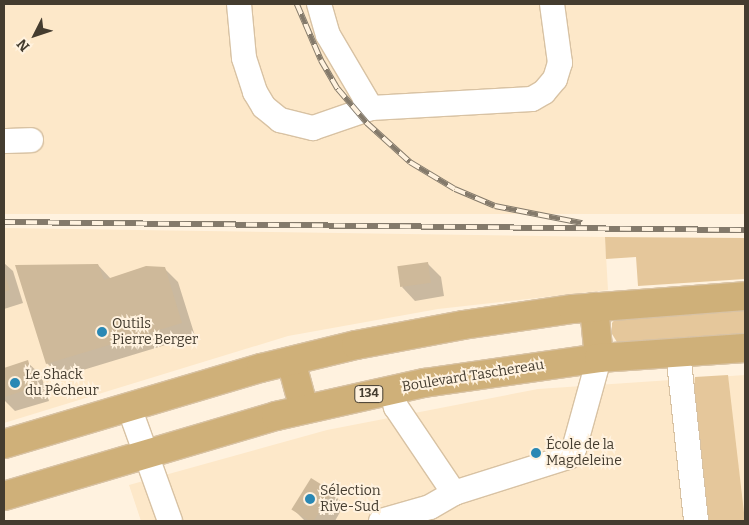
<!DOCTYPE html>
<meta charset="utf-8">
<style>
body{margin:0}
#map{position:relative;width:749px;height:525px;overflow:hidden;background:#fff2df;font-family:Bitter,serif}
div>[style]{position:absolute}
.built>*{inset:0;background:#fde8c9;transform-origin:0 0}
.green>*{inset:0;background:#e5c79b}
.shadow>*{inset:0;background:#0003}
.building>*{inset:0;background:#ceb99a;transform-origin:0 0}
.roads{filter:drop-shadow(1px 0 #d8c2a3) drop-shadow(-1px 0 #d8c2a3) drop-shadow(0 1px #d8c2a3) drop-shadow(0 -1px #d8c2a3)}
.minor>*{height:24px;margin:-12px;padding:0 12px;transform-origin:12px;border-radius:12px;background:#fff}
.major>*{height:28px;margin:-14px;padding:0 14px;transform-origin:14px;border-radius:14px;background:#cfb079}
.rail>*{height:5.5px;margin-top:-2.75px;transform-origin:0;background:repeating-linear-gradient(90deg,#fff2df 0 11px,#847a6b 0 22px);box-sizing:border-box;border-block:1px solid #847a6b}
.dots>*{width:14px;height:14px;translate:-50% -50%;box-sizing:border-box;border:2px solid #fff2df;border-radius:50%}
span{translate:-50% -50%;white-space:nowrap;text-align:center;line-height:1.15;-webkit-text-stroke:4px #fff2df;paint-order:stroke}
.shield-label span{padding:1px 4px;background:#fff2df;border:1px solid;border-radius:4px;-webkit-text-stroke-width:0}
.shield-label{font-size:12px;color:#443c2f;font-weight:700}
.poi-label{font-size:14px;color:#443c2f}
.left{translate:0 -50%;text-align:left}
.street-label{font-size:14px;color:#443c2f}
.frame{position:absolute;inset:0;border:5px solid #443c2f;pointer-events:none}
.north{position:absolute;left:10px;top:10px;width:50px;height:50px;-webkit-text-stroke:4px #fff2df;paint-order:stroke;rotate:229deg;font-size:14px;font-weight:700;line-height:20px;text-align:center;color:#443c2f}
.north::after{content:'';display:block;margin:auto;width:18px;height:22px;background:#443c2f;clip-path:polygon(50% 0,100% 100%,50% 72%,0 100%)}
</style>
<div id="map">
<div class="built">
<i style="left:4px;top:4px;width:741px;height:210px"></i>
<i style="clip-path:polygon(4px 228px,605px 237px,608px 290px,438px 309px,288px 336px,4px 423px)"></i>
<i style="clip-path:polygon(745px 375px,745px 521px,141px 521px,129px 485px,327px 430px,538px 389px)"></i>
</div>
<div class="green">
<i style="clip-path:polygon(605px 237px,745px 238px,745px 279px,638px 286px,636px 257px,606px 259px)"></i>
<i style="clip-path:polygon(745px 307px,745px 337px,624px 345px,617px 342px,612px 334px,612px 323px,616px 318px)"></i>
<i style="clip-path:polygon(728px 375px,745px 521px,706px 521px,694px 405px,695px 377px)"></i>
</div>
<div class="shadow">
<i style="clip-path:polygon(4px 263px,13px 271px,23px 303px,4px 309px)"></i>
<i style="clip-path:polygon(427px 263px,441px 277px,444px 296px,415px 301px,402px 287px)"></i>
<i style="clip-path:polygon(98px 265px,111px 279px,164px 268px,178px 282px,195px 336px,60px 377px,47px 363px)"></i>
<i style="clip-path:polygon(27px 362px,41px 375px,49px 401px,15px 411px,4px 400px,4px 369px)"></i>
<i style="clip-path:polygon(331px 492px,344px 505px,335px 521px,305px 521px,293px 509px)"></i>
</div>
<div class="building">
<i style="left:428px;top:262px;width:21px;height:31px;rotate:82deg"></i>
<i style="clip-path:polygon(98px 264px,104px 280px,146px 266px,165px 267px,182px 323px,46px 364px,15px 265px)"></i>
<i style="clip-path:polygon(4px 272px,10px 290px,4px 292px)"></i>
<i style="clip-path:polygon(28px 360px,36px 387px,4px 397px,4px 368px)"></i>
<i style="left:311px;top:478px;width:25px;height:37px;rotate:32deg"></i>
</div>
<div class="roads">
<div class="minor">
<i style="left:239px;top:4px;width:54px;rotate:84.7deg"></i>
<i style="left:244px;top:58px;width:36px;rotate:72deg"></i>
<i style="left:255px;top:92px;width:17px;rotate:59deg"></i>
<i style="left:264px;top:107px;width:21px;rotate:39deg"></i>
<i style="left:280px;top:120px;width:34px;rotate:14deg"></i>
<i style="left:313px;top:128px;width:61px;rotate:-19deg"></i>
<i style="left:371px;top:108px;width:161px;rotate:-3.2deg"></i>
<i style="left:532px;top:99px;width:14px;rotate:-30deg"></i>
<i style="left:544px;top:92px;width:17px;rotate:-50deg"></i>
<i style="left:555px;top:79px;width:17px;rotate:-73deg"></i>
<i style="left:560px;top:63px;width:60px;rotate:-97.7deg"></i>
<i style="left:319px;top:4px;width:32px;rotate:74deg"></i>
<i style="left:328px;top:35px;width:85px;rotate:59.5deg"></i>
<i style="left:4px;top:141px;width:27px;rotate:-2deg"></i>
<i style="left:678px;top:352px;width:170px;rotate:83.9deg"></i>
<i style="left:391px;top:390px;width:18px;rotate:74deg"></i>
<i style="left:396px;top:407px;width:104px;rotate:56deg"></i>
<i style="left:129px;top:407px;width:121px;rotate:70.2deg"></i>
<i style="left:381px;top:521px;width:51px;rotate:-15.9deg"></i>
<i style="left:430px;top:507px;width:28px;rotate:-30deg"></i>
<i style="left:454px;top:493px;width:120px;rotate:-17.5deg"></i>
<i style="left:568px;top:457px;width:10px;rotate:-53deg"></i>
<i style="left:574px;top:449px;width:94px;rotate:-74.6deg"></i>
</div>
<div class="major">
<i style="left:594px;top:307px;width:51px;rotate:84.4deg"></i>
<i style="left:291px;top:361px;width:50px;rotate:74.8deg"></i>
<i style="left:4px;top:444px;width:268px;rotate:-16.5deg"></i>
<i style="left:261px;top:368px;width:98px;rotate:-13.6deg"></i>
<i style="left:356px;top:345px;width:109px;rotate:-10.6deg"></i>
<i style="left:463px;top:325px;width:111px;rotate:-8.3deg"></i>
<i style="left:573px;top:309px;width:172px;rotate:-4.3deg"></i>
<i style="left:4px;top:496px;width:284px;rotate:-16.4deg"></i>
<i style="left:276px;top:416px;width:152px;rotate:-12.6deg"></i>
<i style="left:424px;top:383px;width:177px;rotate:-8.1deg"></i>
<i style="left:599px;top:358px;width:146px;rotate:-3.9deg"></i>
</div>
</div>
<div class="rail">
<i style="left:297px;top:4px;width:61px;rotate:66.8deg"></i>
<i style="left:321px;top:60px;width:34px;rotate:60deg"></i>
<i style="left:338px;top:89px;width:45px;rotate:49.5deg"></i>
<i style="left:367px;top:123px;width:58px;rotate:42.2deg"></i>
<i style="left:410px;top:162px;width:52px;rotate:31deg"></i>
<i style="left:455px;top:189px;width:43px;rotate:23deg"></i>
<i style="left:495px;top:206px;width:89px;rotate:11.1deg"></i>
<i style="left:4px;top:222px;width:741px;rotate:0.62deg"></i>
</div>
<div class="dots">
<i style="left:102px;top:332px;background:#2a88b4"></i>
<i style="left:15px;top:383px;background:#2a88b4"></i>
<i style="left:536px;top:453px;background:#2a88b4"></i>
<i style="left:310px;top:499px;background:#2a88b4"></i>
</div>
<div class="shield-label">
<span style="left:369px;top:394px">134</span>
</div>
<div class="poi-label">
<span class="left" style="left:112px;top:332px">Outils<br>Pierre Berger</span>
<span class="left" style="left:25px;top:383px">Le Shack<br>du Pêcheur</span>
<span class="left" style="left:546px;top:453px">École de la<br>Magdeleine</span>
<span class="left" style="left:320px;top:499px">Sélection<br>Rive-Sud</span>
</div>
<div class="street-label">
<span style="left:473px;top:376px;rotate:-9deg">Boulevard Taschereau</span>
</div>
<div class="frame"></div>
<div class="north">N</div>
</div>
